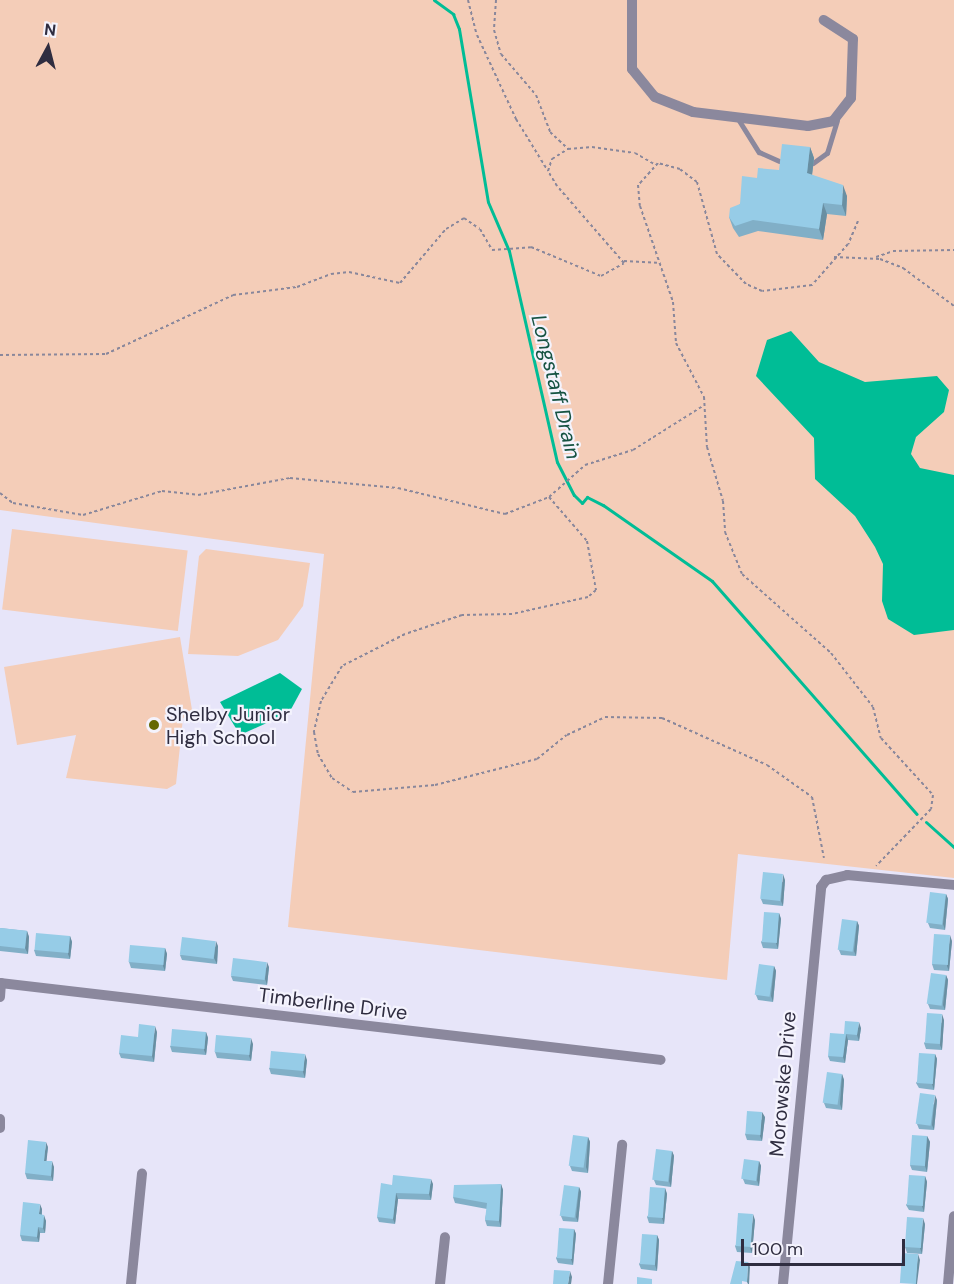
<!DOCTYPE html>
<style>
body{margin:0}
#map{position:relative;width:954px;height:1284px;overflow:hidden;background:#e7e5f9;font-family:"DM Sans",sans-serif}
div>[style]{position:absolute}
.green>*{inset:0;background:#f4cdb8;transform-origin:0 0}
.water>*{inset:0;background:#00bd96}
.stream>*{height:3px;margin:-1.5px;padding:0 1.5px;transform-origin:1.5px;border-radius:1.5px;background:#00bd96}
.path>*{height:2px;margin-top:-1px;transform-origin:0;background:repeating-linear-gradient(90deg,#89879b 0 3px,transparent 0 6px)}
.service>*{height:5px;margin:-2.5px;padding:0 2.5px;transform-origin:2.5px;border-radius:2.5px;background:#8b889d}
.minor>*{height:10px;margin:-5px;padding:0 5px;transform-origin:5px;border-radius:5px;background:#8b889d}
.wall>*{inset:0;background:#81afc7}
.shaded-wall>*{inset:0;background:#698fa2}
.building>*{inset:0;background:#96cce7;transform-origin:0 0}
.dots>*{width:16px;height:16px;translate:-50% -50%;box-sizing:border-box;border:3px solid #f4f3fd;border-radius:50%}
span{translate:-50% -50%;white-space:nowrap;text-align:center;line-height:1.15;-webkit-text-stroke:4.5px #f4f3fd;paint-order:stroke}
.poi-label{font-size:20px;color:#2f2d40}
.left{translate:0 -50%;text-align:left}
.street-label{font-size:20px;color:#2f2d40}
.water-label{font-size:21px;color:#165342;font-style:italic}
.north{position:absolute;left:18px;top:18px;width:60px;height:60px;-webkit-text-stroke:4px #f4f3fd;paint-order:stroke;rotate:7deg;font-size:16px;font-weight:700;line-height:24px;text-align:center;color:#2f2d40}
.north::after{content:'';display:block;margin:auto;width:21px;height:27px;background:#2f2d40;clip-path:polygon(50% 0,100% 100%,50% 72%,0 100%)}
.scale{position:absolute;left:741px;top:1239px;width:164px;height:27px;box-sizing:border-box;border:3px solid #2f2d40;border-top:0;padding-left:8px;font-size:18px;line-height:21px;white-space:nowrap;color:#2f2d40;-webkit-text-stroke:4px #f4f3fd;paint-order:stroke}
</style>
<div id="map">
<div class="green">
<i style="clip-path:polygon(0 0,954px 0,954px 878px,738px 854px,727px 980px,288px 927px,324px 554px,0 510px)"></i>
<i style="left:12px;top:529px;width:177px;height:81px;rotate:7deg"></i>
<i style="clip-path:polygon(206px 549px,310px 563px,303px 606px,278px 640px,238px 656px,188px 654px,199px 556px)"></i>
<i style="clip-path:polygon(180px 637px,193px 716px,183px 718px,176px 784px,167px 789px,66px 778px,76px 735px,17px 745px,4px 667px)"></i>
</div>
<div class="water">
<i style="clip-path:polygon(791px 331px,819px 362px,865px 382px,937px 376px,949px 390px,944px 412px,916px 437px,911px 454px,920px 468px,954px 475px,954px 630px,914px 635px,888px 619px,882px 601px,883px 564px,875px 547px,855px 516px,815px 479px,814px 438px,756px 376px,767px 340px)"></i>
<i style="clip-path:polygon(280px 673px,302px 689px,289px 713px,240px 735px,220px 702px)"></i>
</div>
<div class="stream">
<i style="left:434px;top:0;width:24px;rotate:36deg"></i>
<i style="left:453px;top:14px;width:16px;rotate:68deg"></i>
<i style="left:459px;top:29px;width:175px;rotate:80.5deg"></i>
<i style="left:488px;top:202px;width:53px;rotate:66.8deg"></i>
<i style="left:509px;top:251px;width:216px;rotate:77.2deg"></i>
<i style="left:557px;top:462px;width:37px;rotate:63deg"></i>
<i style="left:574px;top:495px;width:11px;rotate:45deg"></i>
<i style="left:582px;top:503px;width:8px;rotate:-50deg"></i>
<i style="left:587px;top:497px;width:18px;rotate:27deg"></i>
<i style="left:603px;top:505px;width:133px;rotate:34.9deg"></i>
<i style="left:712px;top:581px;width:310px;rotate:48.7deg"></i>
<i style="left:926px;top:822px;width:38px;rotate:42deg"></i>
</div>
<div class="path">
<i style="left:468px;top:0;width:36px;rotate:76deg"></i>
<i style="left:477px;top:35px;width:93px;rotate:65.1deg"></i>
<i style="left:516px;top:119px;width:61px;rotate:58.4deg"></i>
<i style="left:496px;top:0;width:30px;rotate:94deg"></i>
<i style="left:494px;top:30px;width:25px;rotate:74deg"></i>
<i style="left:501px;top:54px;width:54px;rotate:49.5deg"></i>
<i style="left:536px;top:95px;width:40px;rotate:69deg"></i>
<i style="left:550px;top:132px;width:25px;rotate:43deg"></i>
<i style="left:858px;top:221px;width:25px;rotate:113deg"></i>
<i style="left:848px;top:244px;width:55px;rotate:131.3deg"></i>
<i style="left:812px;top:285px;width:50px;rotate:173.2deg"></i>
<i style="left:762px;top:291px;width:17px;rotate:-156deg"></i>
<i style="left:746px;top:284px;width:42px;rotate:-134deg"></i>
<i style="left:717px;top:254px;width:75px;rotate:-105.5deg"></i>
<i style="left:697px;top:182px;width:21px;rotate:-143deg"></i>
<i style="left:680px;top:169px;width:23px;rotate:-165deg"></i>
<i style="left:658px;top:163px;width:30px;rotate:132deg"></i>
<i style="left:638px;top:185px;width:21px;rotate:85deg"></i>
<i style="left:640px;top:206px;width:102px;rotate:71deg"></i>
<i style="left:673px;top:302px;width:41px;rotate:85.8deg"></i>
<i style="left:676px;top:343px;width:61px;rotate:62.6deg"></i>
<i style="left:704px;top:397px;width:50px;rotate:86.6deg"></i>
<i style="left:707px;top:447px;width:56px;rotate:73.5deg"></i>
<i style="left:723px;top:501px;width:31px;rotate:86deg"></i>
<i style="left:725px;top:532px;width:45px;rotate:68deg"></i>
<i style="left:742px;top:574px;width:119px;rotate:41.6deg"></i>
<i style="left:831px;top:653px;width:68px;rotate:52.1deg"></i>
<i style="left:873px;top:707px;width:32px;rotate:76deg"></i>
<i style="left:881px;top:738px;width:77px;rotate:47.6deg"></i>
<i style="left:933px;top:795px;width:14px;rotate:98deg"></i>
<i style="left:931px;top:809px;width:79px;rotate:134deg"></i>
<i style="left:834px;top:257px;width:46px;rotate:2.5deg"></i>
<i style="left:880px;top:259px;width:25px;rotate:21deg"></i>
<i style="left:903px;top:268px;width:64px;rotate:36.7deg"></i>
<i style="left:876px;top:257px;width:18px;rotate:-19deg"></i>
<i style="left:893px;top:251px;width:61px;rotate:-0.9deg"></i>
<i style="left:624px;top:261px;width:33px;rotate:3deg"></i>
<i style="left:0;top:355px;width:106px;rotate:-0.5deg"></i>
<i style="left:106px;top:354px;width:140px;rotate:-24.9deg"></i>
<i style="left:233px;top:295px;width:64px;rotate:-7.1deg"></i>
<i style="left:297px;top:287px;width:36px;rotate:-21deg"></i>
<i style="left:331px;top:274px;width:18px;rotate:-6deg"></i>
<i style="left:349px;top:272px;width:52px;rotate:12.2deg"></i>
<i style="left:400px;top:283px;width:71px;rotate:-49.6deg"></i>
<i style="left:446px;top:229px;width:21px;rotate:-31deg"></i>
<i style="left:464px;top:218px;width:19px;rotate:35deg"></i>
<i style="left:480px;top:229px;width:24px;rotate:60deg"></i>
<i style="left:492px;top:250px;width:39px;rotate:-4deg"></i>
<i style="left:531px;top:247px;width:76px;rotate:22.5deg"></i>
<i style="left:601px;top:276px;width:26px;rotate:-29deg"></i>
<i style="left:624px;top:263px;width:102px;rotate:-131deg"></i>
<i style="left:557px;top:186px;width:17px;rotate:-121deg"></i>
<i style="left:548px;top:171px;width:13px;rotate:-72deg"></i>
<i style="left:552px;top:159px;width:19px;rotate:-32deg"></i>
<i style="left:568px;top:149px;width:24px;rotate:-5deg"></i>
<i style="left:592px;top:147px;width:43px;rotate:7.9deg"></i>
<i style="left:635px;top:153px;width:22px;rotate:30deg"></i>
<i style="left:0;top:493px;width:16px;rotate:38deg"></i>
<i style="left:13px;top:503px;width:71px;rotate:9.7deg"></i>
<i style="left:83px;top:515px;width:83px;rotate:-16.9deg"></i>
<i style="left:162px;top:491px;width:36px;rotate:6deg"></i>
<i style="left:198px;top:495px;width:94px;rotate:-10.5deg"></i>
<i style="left:290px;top:478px;width:108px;rotate:5.3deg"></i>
<i style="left:398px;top:488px;width:110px;rotate:13.7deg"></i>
<i style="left:505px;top:514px;width:47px;rotate:-21.1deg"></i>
<i style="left:549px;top:497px;width:58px;rotate:49.2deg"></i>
<i style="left:587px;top:541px;width:50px;rotate:79.6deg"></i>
<i style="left:596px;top:590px;width:11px;rotate:139deg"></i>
<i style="left:588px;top:597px;width:78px;rotate:167.4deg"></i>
<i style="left:512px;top:614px;width:50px;rotate:178.9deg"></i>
<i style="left:462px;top:615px;width:60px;rotate:161.6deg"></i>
<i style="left:405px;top:634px;width:71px;rotate:153.1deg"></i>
<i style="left:342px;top:666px;width:41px;rotate:121deg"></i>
<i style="left:321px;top:701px;width:32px;rotate:103deg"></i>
<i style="left:314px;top:732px;width:22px;rotate:80deg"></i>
<i style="left:318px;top:754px;width:28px;rotate:60deg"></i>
<i style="left:332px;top:778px;width:25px;rotate:34deg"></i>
<i style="left:353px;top:792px;width:82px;rotate:-4.9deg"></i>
<i style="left:435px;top:785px;width:105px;rotate:-14.3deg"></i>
<i style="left:537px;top:759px;width:38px;rotate:-39deg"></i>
<i style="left:567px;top:735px;width:42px;rotate:-25.3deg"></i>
<i style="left:605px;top:717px;width:57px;rotate:1deg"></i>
<i style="left:662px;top:718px;width:115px;rotate:24.1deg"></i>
<i style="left:767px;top:765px;width:55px;rotate:35.4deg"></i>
<i style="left:812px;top:797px;width:62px;rotate:78.9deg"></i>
<i style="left:549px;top:497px;width:48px;rotate:-41.6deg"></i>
<i style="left:585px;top:465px;width:50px;rotate:-17.4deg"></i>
<i style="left:633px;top:450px;width:83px;rotate:-32.2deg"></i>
</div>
<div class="service">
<i style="left:738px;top:119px;width:39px;rotate:58deg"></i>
<i style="left:759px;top:152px;width:22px;rotate:24deg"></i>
<i style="left:813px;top:163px;width:17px;rotate:-36deg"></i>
<i style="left:827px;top:153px;width:34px;rotate:-73deg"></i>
</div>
<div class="minor">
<i style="left:632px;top:0;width:69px;rotate:90deg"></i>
<i style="left:632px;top:69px;width:36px;rotate:51deg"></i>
<i style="left:655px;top:97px;width:41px;rotate:21.5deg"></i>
<i style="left:693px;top:112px;width:116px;rotate:6.9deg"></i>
<i style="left:808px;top:126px;width:25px;rotate:-11deg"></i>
<i style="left:833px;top:121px;width:29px;rotate:-52deg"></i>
<i style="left:851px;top:98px;width:59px;rotate:-88.1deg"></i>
<i style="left:853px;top:39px;width:35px;rotate:-147deg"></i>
<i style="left:0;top:983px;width:665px;rotate:6.64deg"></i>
<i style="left:0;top:997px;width:14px;rotate:-86deg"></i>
<i style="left:0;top:1119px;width:9px;rotate:90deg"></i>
<i style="left:131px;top:1284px;width:111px;rotate:-84.3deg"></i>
<i style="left:440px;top:1284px;width:47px;rotate:-83.9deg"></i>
<i style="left:608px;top:1284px;width:140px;rotate:-84.2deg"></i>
<i style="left:783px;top:1284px;width:399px;rotate:-84.5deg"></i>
<i style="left:821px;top:887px;width:9px;rotate:-54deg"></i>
<i style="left:826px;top:880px;width:22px;rotate:-13deg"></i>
<i style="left:847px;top:875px;width:107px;rotate:5.3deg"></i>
<i style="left:948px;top:1284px;width:68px;rotate:-85deg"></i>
</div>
<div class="wall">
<i style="clip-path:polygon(810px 147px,814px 158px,812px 175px,847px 196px,846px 216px,827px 214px,823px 240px,758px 231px,739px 237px,733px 228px,729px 217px,740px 204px,757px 178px,779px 170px)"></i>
<i style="clip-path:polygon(785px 880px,783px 906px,763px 904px,761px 899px)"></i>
<i style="clip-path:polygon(946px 894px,948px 899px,945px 930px,930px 928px,928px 923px)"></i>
<i style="clip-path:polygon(779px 913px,781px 919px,778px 949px,763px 948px,761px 942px)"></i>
<i style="clip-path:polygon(857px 921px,859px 926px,856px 956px,841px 955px,839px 950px)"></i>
<i style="clip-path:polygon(0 928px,27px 931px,29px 937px,28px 954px,0 951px)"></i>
<i style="clip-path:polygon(70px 936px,72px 942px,70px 959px,36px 956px,34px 950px)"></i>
<i style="clip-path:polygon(952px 941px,949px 971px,934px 970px,932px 964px)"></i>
<i style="clip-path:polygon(218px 946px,217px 964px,182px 960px,180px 955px)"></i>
<i style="clip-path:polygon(165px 948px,167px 954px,165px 971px,131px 968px,129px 962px)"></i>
<i style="clip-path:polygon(774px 966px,776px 971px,773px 1002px,758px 1000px,756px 995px)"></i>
<i style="clip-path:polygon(269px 967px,267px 985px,233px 981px,231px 976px)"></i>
<i style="clip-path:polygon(946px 975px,948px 980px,945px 1010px,930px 1009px,928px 1004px)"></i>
<i style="clip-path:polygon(944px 1020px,942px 1050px,926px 1049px,924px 1043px)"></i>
<i style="clip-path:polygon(861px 1028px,859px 1041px,848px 1040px,845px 1063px,830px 1061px,828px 1056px,844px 1034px)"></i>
<i style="clip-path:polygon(157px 1032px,154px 1062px,121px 1058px,119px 1053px)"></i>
<i style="clip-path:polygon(206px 1032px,208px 1038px,206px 1055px,172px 1052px,170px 1046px)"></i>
<i style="clip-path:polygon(253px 1044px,251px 1061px,217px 1058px,215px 1052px)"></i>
<i style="clip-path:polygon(935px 1054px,937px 1059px,934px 1090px,919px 1088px,916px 1083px)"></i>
<i style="clip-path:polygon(307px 1060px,305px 1078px,271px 1074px,269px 1068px)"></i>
<i style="clip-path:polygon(842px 1074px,844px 1080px,842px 1110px,826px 1108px,824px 1103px)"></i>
<i style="clip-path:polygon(937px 1100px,934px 1130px,919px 1129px,917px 1124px)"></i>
<i style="clip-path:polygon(765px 1117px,762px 1141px,747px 1140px,745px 1134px)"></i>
<i style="clip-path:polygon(927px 1136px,930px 1142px,927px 1172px,912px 1170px,910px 1165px)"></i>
<i style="clip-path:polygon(588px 1137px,590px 1142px,588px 1173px,572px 1171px,570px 1166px)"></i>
<i style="clip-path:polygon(48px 1147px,46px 1161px,54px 1167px,53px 1181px,27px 1179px,25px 1173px)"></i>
<i style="clip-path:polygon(672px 1151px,674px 1156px,671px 1187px,656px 1185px,654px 1180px)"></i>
<i style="clip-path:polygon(759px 1161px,761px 1166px,759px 1186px,745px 1184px,743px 1179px)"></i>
<i style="clip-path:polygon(925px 1176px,927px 1182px,924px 1212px,909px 1210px,906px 1205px)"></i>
<i style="clip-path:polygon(433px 1184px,431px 1200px,398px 1199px,395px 1224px,379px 1222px,377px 1217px,392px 1185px)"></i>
<i style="clip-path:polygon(501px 1184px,503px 1190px,501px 1227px,487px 1226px,485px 1220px,487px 1209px,455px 1203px,453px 1197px)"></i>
<i style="clip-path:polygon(579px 1187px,581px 1192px,578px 1222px,563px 1221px,561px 1216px)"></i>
<i style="clip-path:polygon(665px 1188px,667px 1194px,664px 1224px,649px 1223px,647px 1217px)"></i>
<i style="clip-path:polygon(42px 1209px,42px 1215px,46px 1221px,45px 1233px,40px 1233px,39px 1242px,22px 1241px,20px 1235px)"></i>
<i style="clip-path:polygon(755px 1220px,752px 1253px,737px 1252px,735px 1246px)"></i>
<i style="clip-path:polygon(925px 1224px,922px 1254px,907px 1253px,905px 1247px)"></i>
<i style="clip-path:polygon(574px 1229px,576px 1234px,573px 1265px,558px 1263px,556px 1258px)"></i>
<i style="clip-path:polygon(657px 1235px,659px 1240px,657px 1271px,641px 1269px,639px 1264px)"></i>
</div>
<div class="shaded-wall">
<i style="clip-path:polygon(810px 147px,814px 158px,811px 184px,807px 173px)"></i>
<i style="clip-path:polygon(843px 185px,847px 196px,846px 216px,842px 205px)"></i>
<i style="clip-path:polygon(823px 203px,827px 214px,823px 240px,819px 229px)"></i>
<i style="clip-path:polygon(783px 874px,785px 880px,783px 906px,781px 901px)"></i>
<i style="clip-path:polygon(946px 894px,948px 899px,945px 930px,943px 924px)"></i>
<i style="clip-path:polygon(779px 913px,781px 919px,778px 949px,776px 943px)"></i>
<i style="clip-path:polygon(857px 921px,859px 926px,856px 956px,854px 951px)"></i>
<i style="clip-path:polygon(27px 931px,29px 937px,28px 954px,25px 948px)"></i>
<i style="clip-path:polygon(950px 935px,952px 941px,949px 971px,947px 966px)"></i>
<i style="clip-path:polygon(70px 936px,72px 942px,70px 959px,68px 954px)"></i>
<i style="clip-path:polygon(216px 941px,218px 946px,217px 964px,214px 958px)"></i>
<i style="clip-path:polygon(165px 948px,167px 954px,165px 971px,163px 966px)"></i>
<i style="clip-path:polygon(267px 962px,269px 967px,267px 985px,265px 979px)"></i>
<i style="clip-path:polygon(774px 966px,776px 971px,773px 1002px,771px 996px)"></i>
<i style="clip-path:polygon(946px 975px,948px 980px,945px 1010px,943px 1005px)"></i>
<i style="clip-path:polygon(942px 1014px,944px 1020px,942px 1050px,940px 1045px)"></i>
<i style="clip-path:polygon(859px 1022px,861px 1028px,859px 1041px,857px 1035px)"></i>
<i style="clip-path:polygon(155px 1026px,157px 1032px,154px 1062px,152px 1056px)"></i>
<i style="clip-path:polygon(206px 1032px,208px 1038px,206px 1055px,204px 1050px)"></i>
<i style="clip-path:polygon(846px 1034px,848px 1040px,845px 1063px,843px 1057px)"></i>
<i style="clip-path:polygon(251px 1038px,253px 1044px,251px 1061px,249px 1056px)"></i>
<i style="clip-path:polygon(305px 1054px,307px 1060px,305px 1078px,303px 1072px)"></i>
<i style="clip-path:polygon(935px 1054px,937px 1059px,934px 1090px,932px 1084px)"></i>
<i style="clip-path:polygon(842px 1074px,844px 1080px,842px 1110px,840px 1104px)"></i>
<i style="clip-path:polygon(935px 1095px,937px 1100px,934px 1130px,932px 1125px)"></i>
<i style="clip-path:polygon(762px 1112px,765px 1117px,762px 1141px,760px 1136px)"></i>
<i style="clip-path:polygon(927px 1136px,930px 1142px,927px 1172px,925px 1166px)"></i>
<i style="clip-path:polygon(588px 1137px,590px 1142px,588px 1173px,586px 1167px)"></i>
<i style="clip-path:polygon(46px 1142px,48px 1147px,46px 1166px,44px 1161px)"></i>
<i style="clip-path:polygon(672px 1151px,674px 1156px,671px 1187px,669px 1181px)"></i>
<i style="clip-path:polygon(52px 1161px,54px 1167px,53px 1181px,51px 1176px)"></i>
<i style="clip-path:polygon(759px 1161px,761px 1166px,759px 1186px,757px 1180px)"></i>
<i style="clip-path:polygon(925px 1176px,927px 1182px,924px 1212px,922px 1206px)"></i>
<i style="clip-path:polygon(431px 1179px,433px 1184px,431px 1200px,429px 1194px)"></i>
<i style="clip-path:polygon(501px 1184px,503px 1190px,501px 1227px,499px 1221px)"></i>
<i style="clip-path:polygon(579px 1187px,581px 1192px,578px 1222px,576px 1217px)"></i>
<i style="clip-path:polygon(665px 1188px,667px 1194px,664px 1224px,662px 1218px)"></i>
<i style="clip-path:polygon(396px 1193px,398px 1199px,395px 1224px,393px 1219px)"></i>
<i style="clip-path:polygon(40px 1204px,42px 1209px,41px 1220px,39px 1214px)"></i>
<i style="clip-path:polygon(753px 1214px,755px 1220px,752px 1253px,750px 1248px)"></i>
<i style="clip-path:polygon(44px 1215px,46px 1221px,45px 1233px,43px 1228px)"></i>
<i style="clip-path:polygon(923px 1218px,925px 1224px,922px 1254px,920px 1248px)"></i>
<i style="clip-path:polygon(38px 1227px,40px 1233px,39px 1242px,37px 1237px)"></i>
<i style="clip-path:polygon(574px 1229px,576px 1234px,573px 1265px,571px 1259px)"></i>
<i style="clip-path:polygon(657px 1235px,659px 1240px,657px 1271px,655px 1265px)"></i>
<i style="clip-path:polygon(918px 1254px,920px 1260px,917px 1284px,915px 1284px)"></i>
<i style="clip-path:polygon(748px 1262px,750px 1267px,749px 1284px,748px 1284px,747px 1282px)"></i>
<i style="clip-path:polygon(570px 1271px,572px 1277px,571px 1284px,568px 1284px)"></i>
</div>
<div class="building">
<i style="clip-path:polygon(782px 144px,810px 147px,807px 173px,843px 185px,842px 205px,823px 203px,819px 229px,753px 220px,735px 226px,729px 217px,730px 208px,740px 204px,742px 176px,757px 178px,758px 168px,779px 170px)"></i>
<i style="left:763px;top:872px;width:20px;height:27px;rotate:6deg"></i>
<i style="left:930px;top:892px;width:16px;height:31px;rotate:7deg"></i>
<i style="left:764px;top:912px;width:15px;height:30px;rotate:4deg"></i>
<i style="left:842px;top:919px;width:15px;height:31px;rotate:8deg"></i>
<i style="left:0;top:928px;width:27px;height:18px;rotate:6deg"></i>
<i style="left:36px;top:933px;width:34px;height:17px;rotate:5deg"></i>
<i style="left:934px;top:934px;width:16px;height:30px;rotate:4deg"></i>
<i style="left:182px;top:937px;width:34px;height:18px;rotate:7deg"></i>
<i style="left:130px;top:945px;width:35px;height:17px;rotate:5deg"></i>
<i style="left:233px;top:958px;width:34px;height:18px;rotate:7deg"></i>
<i style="left:759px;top:964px;width:15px;height:31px;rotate:8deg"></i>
<i style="left:931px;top:973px;width:15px;height:31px;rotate:8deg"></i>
<i style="left:927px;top:1013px;width:15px;height:30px;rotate:4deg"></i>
<i style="clip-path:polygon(845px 1021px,859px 1022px,857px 1035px,846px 1034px,843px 1057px,828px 1056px,830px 1033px,844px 1034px)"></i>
<i style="clip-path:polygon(139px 1024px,155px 1026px,152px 1056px,119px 1053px,121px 1035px,138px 1037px)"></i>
<i style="left:172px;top:1029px;width:34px;height:17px;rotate:5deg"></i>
<i style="left:216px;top:1035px;width:35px;height:17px;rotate:5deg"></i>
<i style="left:271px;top:1051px;width:34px;height:17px;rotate:5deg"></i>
<i style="left:919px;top:1053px;width:16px;height:30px;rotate:4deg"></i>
<i style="left:827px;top:1072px;width:15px;height:31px;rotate:8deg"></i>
<i style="left:920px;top:1093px;width:15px;height:31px;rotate:8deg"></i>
<i style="left:747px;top:1111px;width:15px;height:23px;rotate:4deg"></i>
<i style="left:573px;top:1135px;width:15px;height:31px;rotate:8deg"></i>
<i style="left:912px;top:1135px;width:15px;height:30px;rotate:4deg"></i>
<i style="clip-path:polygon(28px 1140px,46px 1142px,44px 1161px,52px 1161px,51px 1176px,25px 1173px)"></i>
<i style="left:656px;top:1149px;width:16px;height:31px;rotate:7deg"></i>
<i style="left:744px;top:1159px;width:15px;height:20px;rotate:8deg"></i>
<i style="clip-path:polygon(393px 1175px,431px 1179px,429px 1194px,396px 1193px,393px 1219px,377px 1217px,381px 1183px,392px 1185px)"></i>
<i style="left:909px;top:1175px;width:16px;height:30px;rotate:4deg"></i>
<i style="clip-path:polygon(501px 1184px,499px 1221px,485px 1220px,487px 1203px,453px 1197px,454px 1185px)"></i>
<i style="left:564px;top:1185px;width:15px;height:31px;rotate:8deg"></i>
<i style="left:650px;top:1187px;width:15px;height:30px;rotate:4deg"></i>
<i style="clip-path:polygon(23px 1202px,40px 1204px,39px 1214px,44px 1215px,43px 1228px,38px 1227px,37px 1237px,20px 1235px)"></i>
<i style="left:738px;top:1213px;width:15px;height:33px;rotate:4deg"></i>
<i style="left:907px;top:1217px;width:16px;height:30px;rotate:4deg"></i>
<i style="left:559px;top:1228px;width:15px;height:30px;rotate:4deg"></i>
<i style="left:642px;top:1234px;width:15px;height:30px;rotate:4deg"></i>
<i style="left:902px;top:1253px;width:16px;height:30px;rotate:4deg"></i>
<i style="clip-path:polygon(736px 1261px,748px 1262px,747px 1282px,742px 1281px,742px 1284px,730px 1284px)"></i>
<i style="clip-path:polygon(554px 1270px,570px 1271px,568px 1284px,553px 1284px)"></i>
<i style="clip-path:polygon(637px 1277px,652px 1279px,652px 1284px,637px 1284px)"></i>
</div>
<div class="dots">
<i style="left:154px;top:725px;background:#656702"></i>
</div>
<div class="poi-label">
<span class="left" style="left:166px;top:726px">Shelby Junior<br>High School</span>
</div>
<div class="street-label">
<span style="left:333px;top:1004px;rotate:7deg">Timberline Drive</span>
<span style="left:783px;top:1084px;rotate:-85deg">Morowske Drive</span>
</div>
<div class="water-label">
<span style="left:556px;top:387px;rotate:76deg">Longstaff Drain</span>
</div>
<div class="north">N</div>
<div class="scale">100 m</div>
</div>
